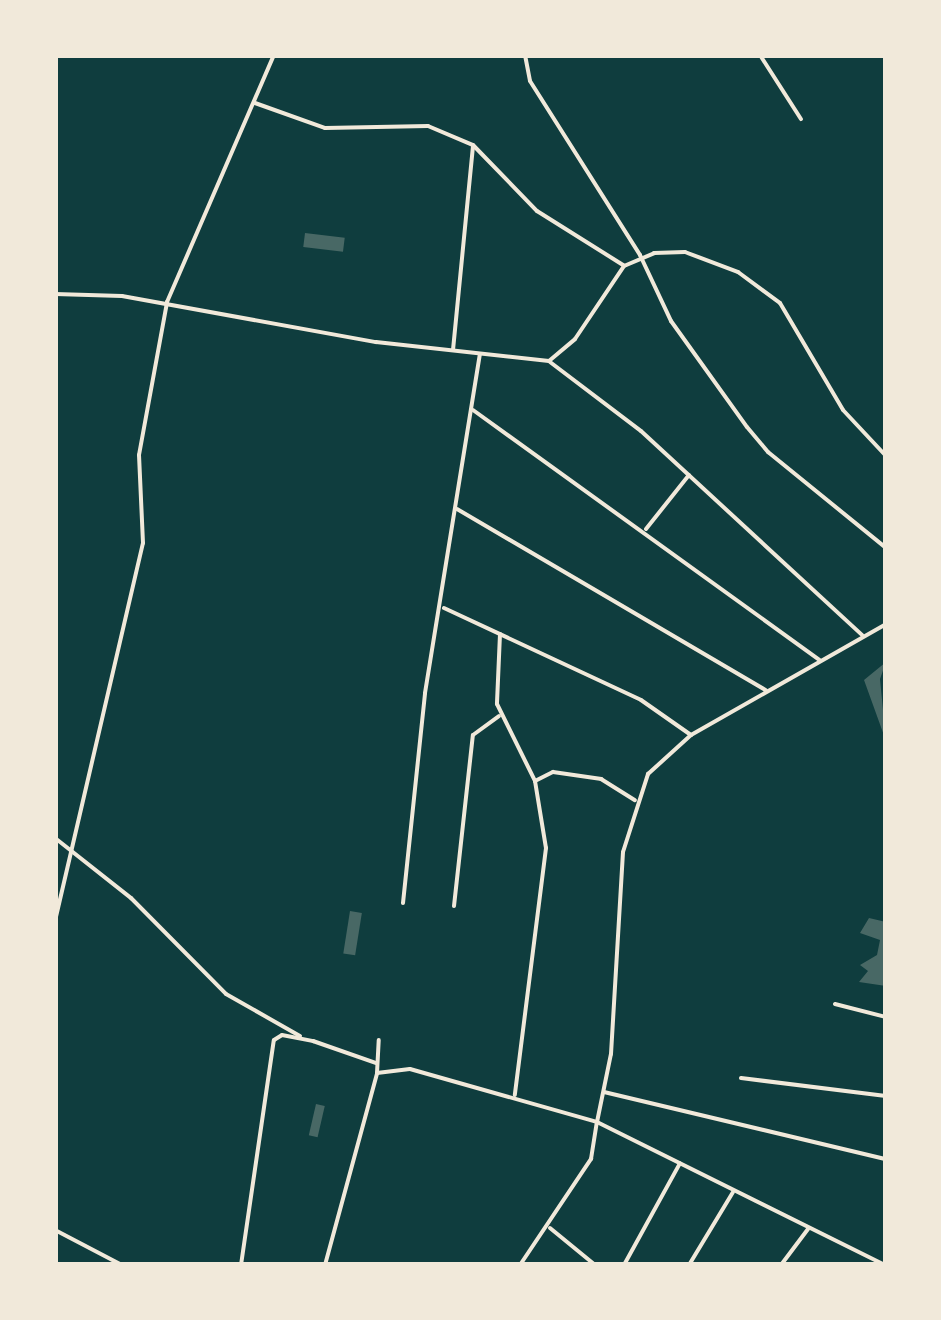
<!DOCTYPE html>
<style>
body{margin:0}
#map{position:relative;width:941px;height:1320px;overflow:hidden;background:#0f3d3e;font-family:Helvetica,sans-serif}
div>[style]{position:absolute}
.building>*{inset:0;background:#486865;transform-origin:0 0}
.minor>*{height:4px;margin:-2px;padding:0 2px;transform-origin:2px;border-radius:2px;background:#f1e9da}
.tertiary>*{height:4px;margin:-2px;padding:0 2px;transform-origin:2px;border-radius:2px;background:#f1e9da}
span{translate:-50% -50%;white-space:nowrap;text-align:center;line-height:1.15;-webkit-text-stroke:8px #f1e9da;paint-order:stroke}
.frame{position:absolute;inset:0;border:58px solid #f1e9da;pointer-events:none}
</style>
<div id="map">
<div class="building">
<i style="left:305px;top:233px;width:40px;height:14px;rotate:7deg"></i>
<i style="clip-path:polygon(886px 662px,880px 679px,886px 741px,864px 680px)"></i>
<i style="left:350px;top:911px;width:12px;height:43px;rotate:9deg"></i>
<i style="clip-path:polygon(869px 918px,886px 922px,886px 986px,859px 982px,868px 971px,860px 965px,877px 955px,880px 940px,860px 933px)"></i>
<i style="left:316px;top:1104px;width:9px;height:32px;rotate:13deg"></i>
</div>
<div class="minor">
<i style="left:760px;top:55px;width:76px;rotate:57.4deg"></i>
<i style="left:255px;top:103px;width:74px;rotate:19.7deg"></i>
<i style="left:325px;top:128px;width:103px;rotate:-1.1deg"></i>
<i style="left:428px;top:126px;width:49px;rotate:22.9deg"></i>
<i style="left:473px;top:145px;width:92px;rotate:45.9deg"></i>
<i style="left:537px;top:211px;width:102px;rotate:32.1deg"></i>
<i style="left:55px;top:294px;width:67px;rotate:1.7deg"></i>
<i style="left:122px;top:296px;width:258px;rotate:10.3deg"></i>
<i style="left:376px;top:342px;width:174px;rotate:6.3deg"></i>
<i style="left:549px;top:361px;width:34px;rotate:-40deg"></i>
<i style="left:575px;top:339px;width:88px;rotate:-56.1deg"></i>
<i style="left:624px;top:266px;width:33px;rotate:-23deg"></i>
<i style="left:654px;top:253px;width:31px;rotate:-2deg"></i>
<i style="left:685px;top:252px;width:57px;rotate:20.7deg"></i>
<i style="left:738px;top:272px;width:52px;rotate:36.4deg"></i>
<i style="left:780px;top:303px;width:124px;rotate:59.5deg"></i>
<i style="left:843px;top:410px;width:63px;rotate:46.9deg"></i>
<i style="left:453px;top:350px;width:205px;rotate:-84.4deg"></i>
<i style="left:550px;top:362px;width:114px;rotate:37.2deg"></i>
<i style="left:641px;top:431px;width:301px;rotate:42.7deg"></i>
<i style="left:473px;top:410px;width:427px;rotate:35.8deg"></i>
<i style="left:457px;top:509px;width:358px;rotate:30.4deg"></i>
<i style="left:646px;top:529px;width:69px;rotate:-51.5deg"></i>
<i style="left:444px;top:608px;width:217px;rotate:25deg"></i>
<i style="left:641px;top:700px;width:61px;rotate:35deg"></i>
<i style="left:500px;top:634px;width:70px;rotate:92.5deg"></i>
<i style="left:497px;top:704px;width:86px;rotate:63.7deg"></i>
<i style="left:535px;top:781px;width:68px;rotate:80.7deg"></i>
<i style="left:546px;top:848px;width:249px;rotate:97.2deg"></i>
<i style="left:535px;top:781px;width:20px;rotate:-27deg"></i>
<i style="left:553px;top:772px;width:49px;rotate:8.3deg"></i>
<i style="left:601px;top:779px;width:40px;rotate:32deg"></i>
<i style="left:55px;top:838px;width:97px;rotate:38.3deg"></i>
<i style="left:131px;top:898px;width:135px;rotate:45.3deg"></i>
<i style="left:226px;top:994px;width:85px;rotate:29.6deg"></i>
<i style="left:403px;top:903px;width:211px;rotate:-84deg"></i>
<i style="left:425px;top:693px;width:343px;rotate:-80.8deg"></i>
<i style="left:454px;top:906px;width:172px;rotate:-83.7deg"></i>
<i style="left:473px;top:735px;width:32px;rotate:-36deg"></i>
<i style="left:55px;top:921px;width:388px;rotate:-76.9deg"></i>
<i style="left:143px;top:543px;width:88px;rotate:-92.6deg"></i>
<i style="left:139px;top:455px;width:156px;rotate:-79.6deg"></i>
<i style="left:167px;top:302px;width:269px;rotate:-66.6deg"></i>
<i style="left:835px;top:1004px;width:53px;rotate:14.3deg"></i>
<i style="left:377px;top:1073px;width:33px;rotate:-87deg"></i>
<i style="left:741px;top:1078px;width:146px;rotate:7.1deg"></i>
<i style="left:604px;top:1092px;width:290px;rotate:13.4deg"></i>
<i style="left:550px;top:1228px;width:58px;rotate:39.4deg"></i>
<i style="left:55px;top:1230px;width:76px;rotate:27.6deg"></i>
<i style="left:241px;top:1265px;width:227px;rotate:-81.7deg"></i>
<i style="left:274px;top:1040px;width:9px;rotate:-32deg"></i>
<i style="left:282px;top:1035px;width:32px;rotate:11deg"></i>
<i style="left:313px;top:1041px;width:67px;rotate:19.2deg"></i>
<i style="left:520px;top:1265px;width:128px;rotate:-56.2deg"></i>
<i style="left:591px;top:1159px;width:37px;rotate:-81deg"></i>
<i style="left:597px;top:1122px;width:322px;rotate:26.4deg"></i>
<i style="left:624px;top:1265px;width:116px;rotate:-61.2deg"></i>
<i style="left:689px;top:1265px;width:85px;rotate:-58.9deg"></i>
<i style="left:781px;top:1265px;width:45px;rotate:-53.1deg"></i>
</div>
<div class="tertiary">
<i style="left:525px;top:55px;width:26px;rotate:79deg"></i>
<i style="left:530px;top:81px;width:206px;rotate:57.7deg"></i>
<i style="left:640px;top:255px;width:73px;rotate:64.8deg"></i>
<i style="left:671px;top:321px;width:130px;rotate:54.4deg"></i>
<i style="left:747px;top:427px;width:33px;rotate:50deg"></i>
<i style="left:768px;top:452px;width:152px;rotate:39.1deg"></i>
<i style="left:325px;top:1265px;width:199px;rotate:-74.8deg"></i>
<i style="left:377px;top:1073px;width:33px;rotate:-7deg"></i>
<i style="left:410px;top:1069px;width:194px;rotate:15.8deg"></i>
<i style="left:597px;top:1122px;width:69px;rotate:-78.4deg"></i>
<i style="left:611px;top:1054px;width:202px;rotate:-86.6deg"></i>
<i style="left:623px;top:852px;width:82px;rotate:-72.2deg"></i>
<i style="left:648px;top:774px;width:58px;rotate:-42.2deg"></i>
<i style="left:691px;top:735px;width:224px;rotate:-29.6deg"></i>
</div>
<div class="frame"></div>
</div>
